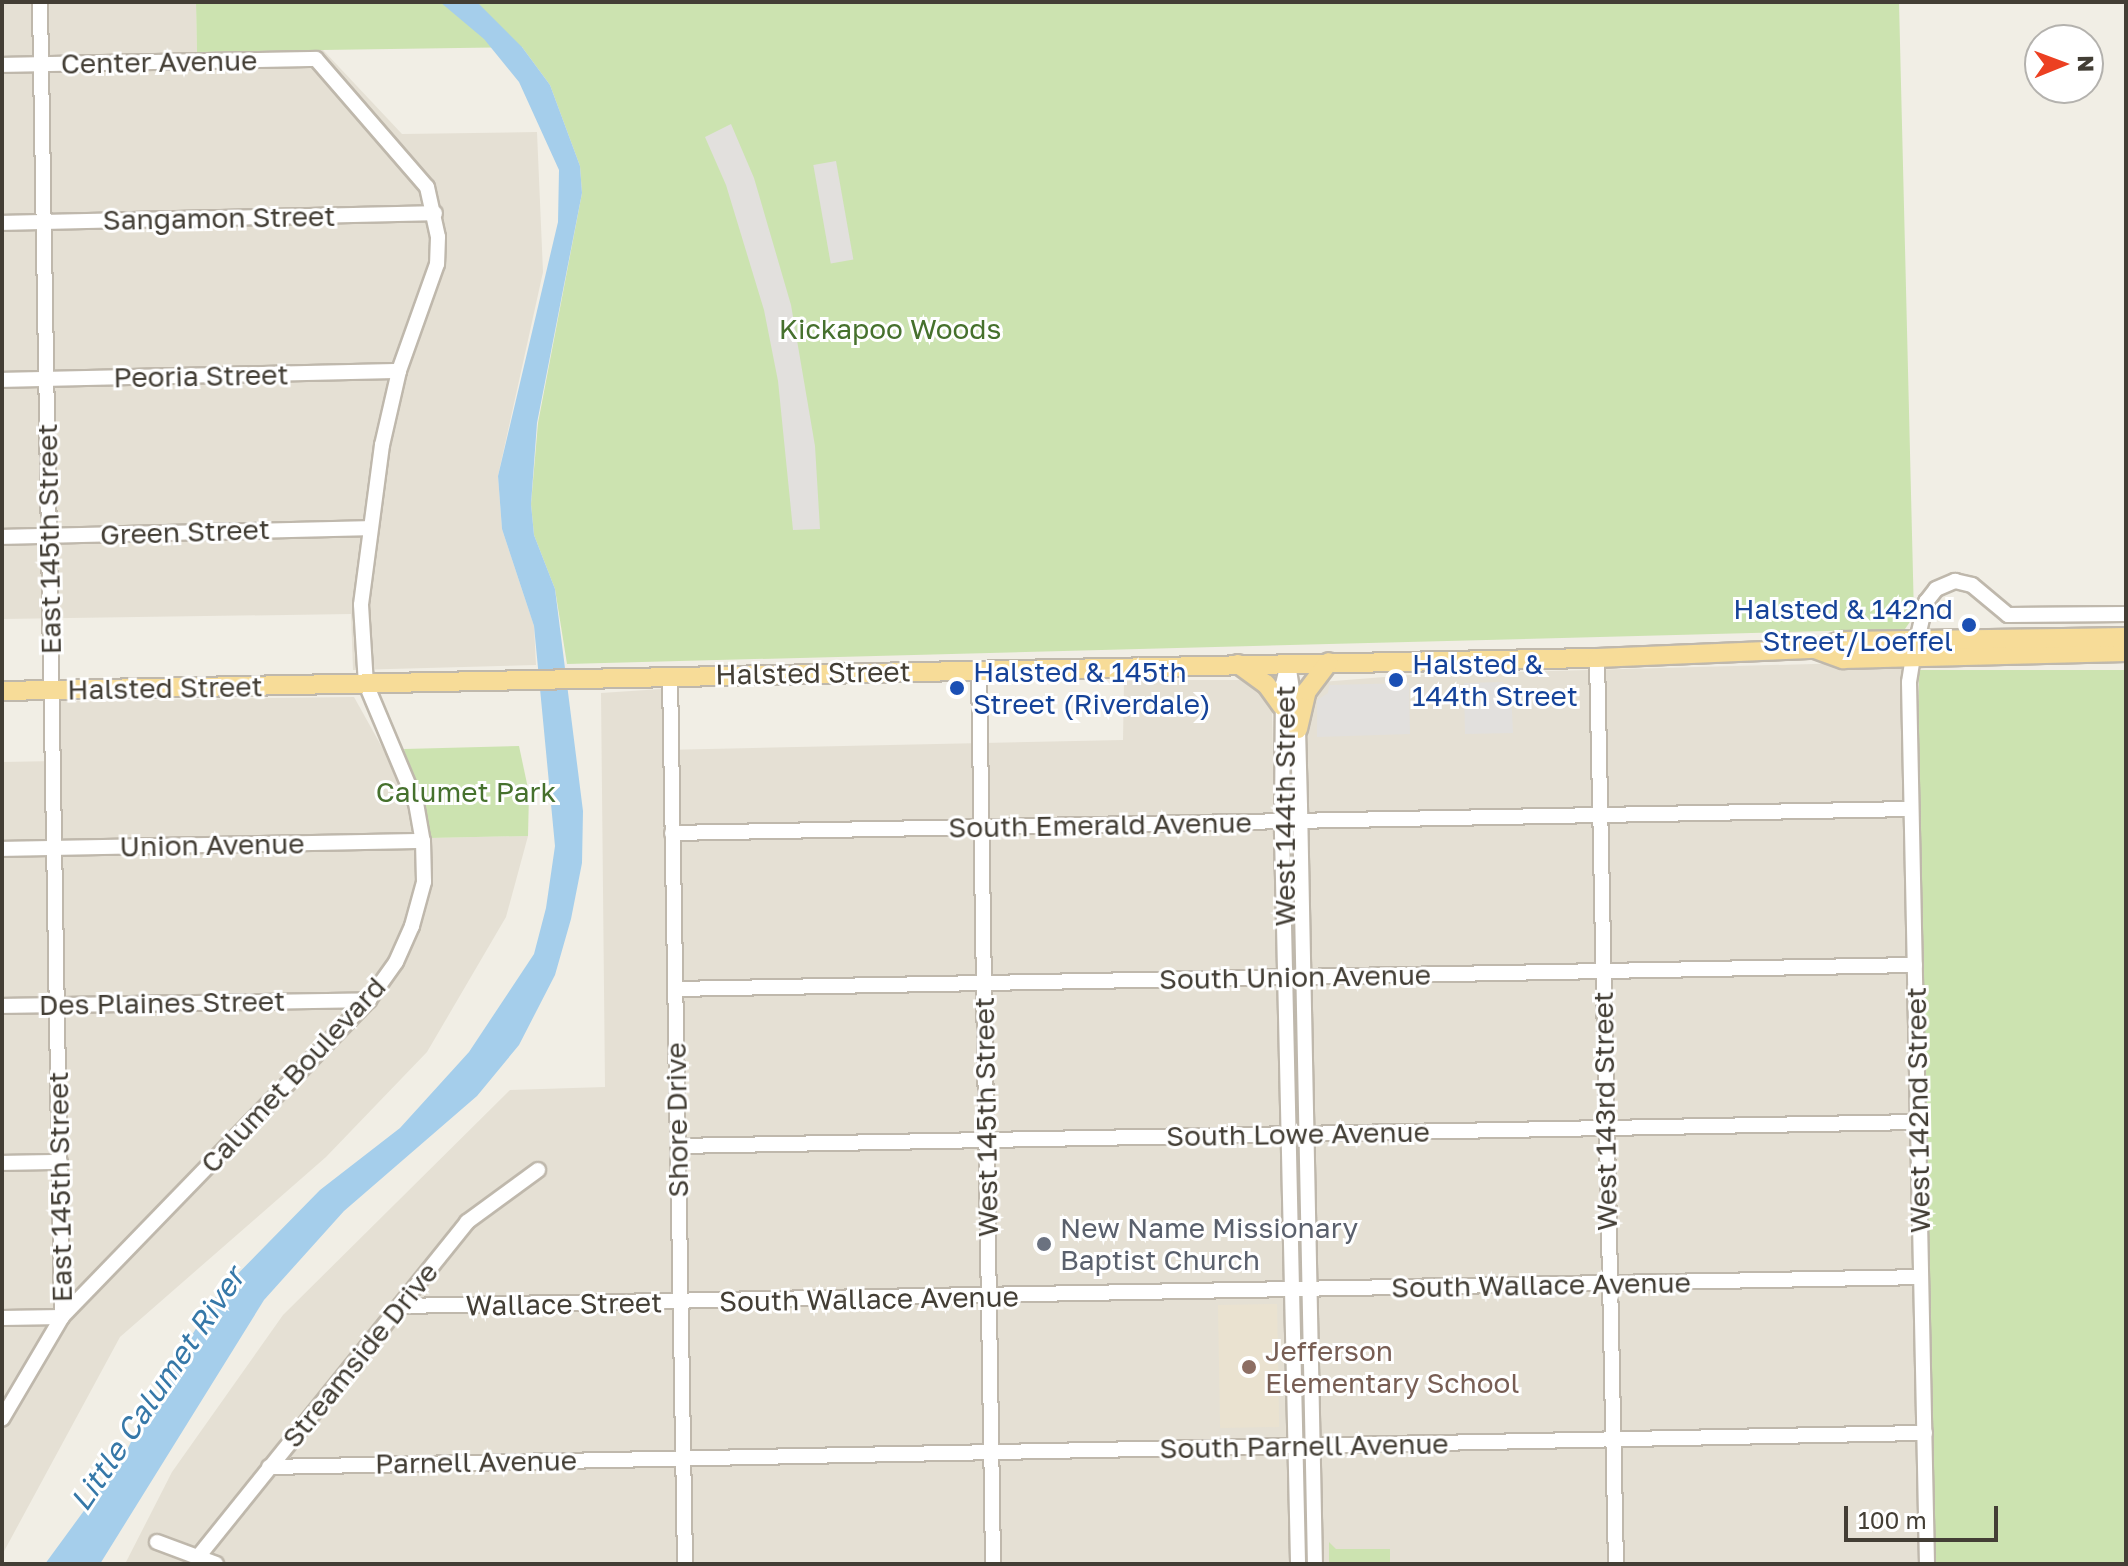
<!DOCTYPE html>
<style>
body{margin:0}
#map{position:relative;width:2128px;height:1566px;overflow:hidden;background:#f1eee5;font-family:"Golos Text",sans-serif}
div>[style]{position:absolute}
.residential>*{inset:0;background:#e5e0d4}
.education>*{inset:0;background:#eae2d0;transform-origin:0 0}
.green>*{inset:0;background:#cce3b0;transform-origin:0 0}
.parking>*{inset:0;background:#e2e0dd;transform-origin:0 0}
.water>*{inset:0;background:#a5ceeb}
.roads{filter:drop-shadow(2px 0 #bfb8ac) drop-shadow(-2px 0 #bfb8ac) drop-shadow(0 2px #bfb8ac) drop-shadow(0 -2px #bfb8ac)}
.minor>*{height:14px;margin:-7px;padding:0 7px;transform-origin:7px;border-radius:7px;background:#fff}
.major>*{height:18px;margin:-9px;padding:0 9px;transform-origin:9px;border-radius:9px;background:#f7dc98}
.dots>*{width:22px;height:22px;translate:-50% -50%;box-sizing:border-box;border:4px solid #fff;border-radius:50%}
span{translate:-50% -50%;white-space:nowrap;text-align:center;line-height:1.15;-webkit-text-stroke:6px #fff;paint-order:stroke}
.street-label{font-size:28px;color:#433e35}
.park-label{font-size:28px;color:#46712d}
.transit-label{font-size:28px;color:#164399}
.right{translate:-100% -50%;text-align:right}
.left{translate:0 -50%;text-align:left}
.worship-label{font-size:28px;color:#5b616d}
.education-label{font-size:28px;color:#785e54}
.water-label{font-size:30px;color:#3678a8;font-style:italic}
.frame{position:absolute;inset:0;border:4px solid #433e35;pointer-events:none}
.north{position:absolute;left:2024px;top:24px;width:80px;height:80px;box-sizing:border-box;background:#fff;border:2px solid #b4b2ae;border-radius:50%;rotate:89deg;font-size:22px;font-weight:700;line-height:32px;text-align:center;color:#433e35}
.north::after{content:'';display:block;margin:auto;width:28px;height:36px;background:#ec4022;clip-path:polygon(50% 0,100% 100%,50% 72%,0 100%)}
.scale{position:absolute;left:1844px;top:1506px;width:154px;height:36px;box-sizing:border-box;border:4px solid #433e35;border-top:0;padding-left:10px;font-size:24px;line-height:28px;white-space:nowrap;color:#433e35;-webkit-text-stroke:6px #fff;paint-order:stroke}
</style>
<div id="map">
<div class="residential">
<i style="clip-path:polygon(2px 2px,196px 2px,197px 51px,323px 50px,402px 134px,537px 132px,543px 272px,498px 476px,502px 529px,534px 626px,536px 665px,353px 670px,351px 614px,2px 619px)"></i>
<i style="clip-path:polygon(1919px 661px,1936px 1564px,1323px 1564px,1306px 715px,1321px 682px,1410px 675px)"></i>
<i style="clip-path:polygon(1124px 680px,1249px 680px,1264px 689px,1272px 704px,1290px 1564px,125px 1564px,172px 1472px,283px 1315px,510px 1090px,605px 1087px,601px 693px,661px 689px,664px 750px,1123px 740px)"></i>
<i style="clip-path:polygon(354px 697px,383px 749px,404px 749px,429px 838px,528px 836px,506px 917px,427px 1052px,326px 1157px,120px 1337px,2px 1555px,2px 762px,57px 761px,58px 701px)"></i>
</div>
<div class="education">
<i style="left:1277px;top:1304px;width:123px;height:59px;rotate:89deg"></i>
</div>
<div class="green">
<i style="clip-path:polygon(196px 2px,1899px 2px,1914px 616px,1905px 629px,567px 664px,555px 589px,534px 535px,531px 504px,538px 423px,582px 193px,580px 166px,550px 85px,522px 47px,197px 52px)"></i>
<i style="left:2126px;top:670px;width:894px;height:207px;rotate:90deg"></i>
<i style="clip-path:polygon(519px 746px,529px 793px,528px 836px,429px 838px,404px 749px)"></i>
<i style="clip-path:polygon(1329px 1542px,1336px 1549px,1390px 1549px,1390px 1564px,1329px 1564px)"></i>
</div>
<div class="parking">
<i style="clip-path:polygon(731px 124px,754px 178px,791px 305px,815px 446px,820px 529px,793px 530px,778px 381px,764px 310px,726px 185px,705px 137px)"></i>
<i style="left:836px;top:161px;width:100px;height:23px;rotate:80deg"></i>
<i style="clip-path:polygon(1502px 682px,1511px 690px,1513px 733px,1465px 734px,1464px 683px)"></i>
<i style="clip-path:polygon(1409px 683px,1410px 734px,1317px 737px,1317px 700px,1328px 693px,1329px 685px)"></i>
</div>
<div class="water">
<i style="clip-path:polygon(440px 2px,477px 2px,522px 47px,550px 85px,580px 166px,582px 193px,537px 423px,531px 504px,534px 535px,555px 589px,583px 811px,582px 863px,571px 919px,555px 975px,519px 1045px,477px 1096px,344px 1211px,264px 1300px,100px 1564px,45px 1564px,124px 1456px,147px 1410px,167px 1389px,172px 1367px,217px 1295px,320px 1190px,400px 1128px,469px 1052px,534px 954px,546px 908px,555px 846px,534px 626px,502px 529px,498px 476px,558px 222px,559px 170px,519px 82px,484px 39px)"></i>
</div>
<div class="roads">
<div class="minor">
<i style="left:2px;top:65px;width:314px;rotate:-1.1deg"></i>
<i style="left:316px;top:59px;width:169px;rotate:49.1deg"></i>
<i style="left:427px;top:187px;width:51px;rotate:77.6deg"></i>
<i style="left:438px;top:237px;width:27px;rotate:92deg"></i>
<i style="left:437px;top:264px;width:114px;rotate:109.6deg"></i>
<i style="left:399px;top:371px;width:76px;rotate:102.9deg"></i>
<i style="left:382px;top:445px;width:161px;rotate:97.5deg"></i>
<i style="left:361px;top:605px;width:79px;rotate:86.4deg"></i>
<i style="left:366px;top:684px;width:129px;rotate:67.2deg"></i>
<i style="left:416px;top:803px;width:39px;rotate:80deg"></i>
<i style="left:423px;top:841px;width:41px;rotate:88.6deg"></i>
<i style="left:424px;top:882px;width:46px;rotate:105.3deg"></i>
<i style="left:412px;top:926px;width:39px;rotate:114deg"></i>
<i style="left:396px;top:962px;width:47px;rotate:125.4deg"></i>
<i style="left:369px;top:1000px;width:441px;rotate:134.1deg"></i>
<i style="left:62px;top:1317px;width:118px;rotate:120.5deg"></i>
<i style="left:2px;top:223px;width:433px;rotate:-1.3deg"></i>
<i style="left:2px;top:380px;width:397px;rotate:-1.3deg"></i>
<i style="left:2px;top:537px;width:366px;rotate:-1.4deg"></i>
<i style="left:1597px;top:658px;width:906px;rotate:88.8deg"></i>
<i style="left:1288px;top:663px;width:67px;rotate:81.4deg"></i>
<i style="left:1298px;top:729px;width:77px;rotate:88.5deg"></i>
<i style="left:1300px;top:806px;width:758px;rotate:88.87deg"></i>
<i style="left:1288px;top:663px;width:22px;rotate:103deg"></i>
<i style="left:1283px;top:684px;width:150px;rotate:90.4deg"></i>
<i style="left:1282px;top:834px;width:730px;rotate:88.74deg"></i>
<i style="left:979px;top:670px;width:894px;rotate:89.1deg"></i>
<i style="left:670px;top:677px;width:887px;rotate:89.03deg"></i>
<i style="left:672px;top:833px;width:1239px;rotate:-1.11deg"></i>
<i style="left:2px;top:849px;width:421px;rotate:-1.1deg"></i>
<i style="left:675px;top:989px;width:1240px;rotate:-1.11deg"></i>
<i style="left:2px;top:1006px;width:367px;rotate:-0.9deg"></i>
<i style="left:678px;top:1146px;width:1240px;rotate:-1.11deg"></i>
<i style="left:2px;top:1163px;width:58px;rotate:-1deg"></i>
<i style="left:400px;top:1306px;width:1521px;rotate:-1.09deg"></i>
<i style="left:2px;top:1318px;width:60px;rotate:-1deg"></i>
<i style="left:62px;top:1317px;width:1315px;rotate:-90.96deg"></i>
<i style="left:269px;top:1467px;width:1656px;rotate:-1.18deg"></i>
<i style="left:157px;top:1542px;width:63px;rotate:20.4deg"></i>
<i style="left:198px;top:1557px;width:430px;rotate:-51.2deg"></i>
<i style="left:467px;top:1222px;width:88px;rotate:-36.2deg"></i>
<i style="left:1927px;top:1564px;width:882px;rotate:-91.17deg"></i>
<i style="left:1909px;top:682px;width:25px;rotate:-81deg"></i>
<i style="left:1913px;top:657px;width:57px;rotate:-76.7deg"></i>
<i style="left:1926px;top:602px;width:16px;rotate:-52deg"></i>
<i style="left:1936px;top:589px;width:21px;rotate:-23deg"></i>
<i style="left:1955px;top:581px;width:17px;rotate:13deg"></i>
<i style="left:1972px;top:585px;width:47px;rotate:39.8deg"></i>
<i style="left:2008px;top:615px;width:118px;rotate:-0.5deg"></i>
</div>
<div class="major">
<i style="left:1815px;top:649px;width:30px;rotate:20deg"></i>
<i style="left:1843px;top:659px;width:283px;rotate:-1.4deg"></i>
<i style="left:1238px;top:664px;width:34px;rotate:36deg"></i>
<i style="left:1266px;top:684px;width:27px;rotate:54deg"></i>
<i style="left:2px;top:691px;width:1595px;rotate:-1.19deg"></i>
<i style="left:1597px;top:658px;width:218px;rotate:-2.4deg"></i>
<i style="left:1815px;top:649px;width:28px;rotate:-17deg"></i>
<i style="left:1842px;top:641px;width:284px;rotate:-0.8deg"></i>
<i style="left:1298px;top:729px;width:39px;rotate:-77deg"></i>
<i style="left:1307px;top:691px;width:36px;rotate:-53deg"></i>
</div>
</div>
<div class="dots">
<i style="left:1969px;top:625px;background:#1a4fb4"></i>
<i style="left:1396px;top:680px;background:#1a4fb4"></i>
<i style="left:957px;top:688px;background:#1a4fb4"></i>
<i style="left:1044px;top:1244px;background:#6b7280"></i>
<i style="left:1249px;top:1367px;background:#8d6e63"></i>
</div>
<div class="street-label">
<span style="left:159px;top:62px;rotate:-1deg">Center Avenue</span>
<span style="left:219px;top:218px;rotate:-1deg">Sangamon Street</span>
<span style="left:201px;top:376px;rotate:-1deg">Peoria Street</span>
<span style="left:185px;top:532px;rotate:-2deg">Green Street</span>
<span style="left:49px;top:539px;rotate:-91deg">East 145th Street</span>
<span style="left:813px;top:673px;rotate:-1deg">Halsted Street</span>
<span style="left:165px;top:688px;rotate:-1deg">Halsted Street</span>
<span style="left:1285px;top:806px;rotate:-90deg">West 144th Street</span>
<span style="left:1100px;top:825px;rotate:-1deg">South Emerald Avenue</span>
<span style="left:212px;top:845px;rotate:-1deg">Union Avenue</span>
<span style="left:1295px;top:977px;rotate:-1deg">South Union Avenue</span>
<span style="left:162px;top:1003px;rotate:-1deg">Des Plaines Street</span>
<span style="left:293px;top:1075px;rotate:-47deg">Calumet Boulevard</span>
<span style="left:1918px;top:1110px;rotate:-91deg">West 142nd Street</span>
<span style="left:1605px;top:1111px;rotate:-91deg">West 143rd Street</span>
<span style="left:986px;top:1117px;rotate:-91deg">West 145th Street</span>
<span style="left:677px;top:1120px;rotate:-91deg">Shore Drive</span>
<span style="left:1298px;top:1134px;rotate:-1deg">South Lowe Avenue</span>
<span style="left:60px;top:1187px;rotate:-91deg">East 145th Street</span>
<span style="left:1541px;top:1285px;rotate:-1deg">South Wallace Avenue</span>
<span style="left:869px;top:1299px;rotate:-1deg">South Wallace Avenue</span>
<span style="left:564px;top:1304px;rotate:-1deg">Wallace Street</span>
<span style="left:360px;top:1355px;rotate:-51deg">Streamside Drive</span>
<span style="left:1304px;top:1446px;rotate:-1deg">South Parnell Avenue</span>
<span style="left:476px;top:1462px;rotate:-1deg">Parnell Avenue</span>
</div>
<div class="park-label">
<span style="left:890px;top:329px">Kickapoo Woods</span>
<span style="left:466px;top:792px">Calumet Park</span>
</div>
<div class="transit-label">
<span class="right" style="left:1953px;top:625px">Halsted &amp; 142nd<br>Street/Loeffel</span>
<span class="left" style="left:1412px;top:680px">Halsted &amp;<br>144th Street</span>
<span class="left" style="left:973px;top:688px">Halsted &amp; 145th<br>Street (Riverdale)</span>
</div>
<div class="worship-label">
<span class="left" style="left:1060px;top:1244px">New Name Missionary<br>Baptist Church</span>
</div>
<div class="education-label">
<span class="left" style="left:1265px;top:1367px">Jefferson<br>Elementary School</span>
</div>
<div class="water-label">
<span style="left:157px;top:1389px;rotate:-56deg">Little Calumet River</span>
</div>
<div class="frame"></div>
<div class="north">N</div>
<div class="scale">100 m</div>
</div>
